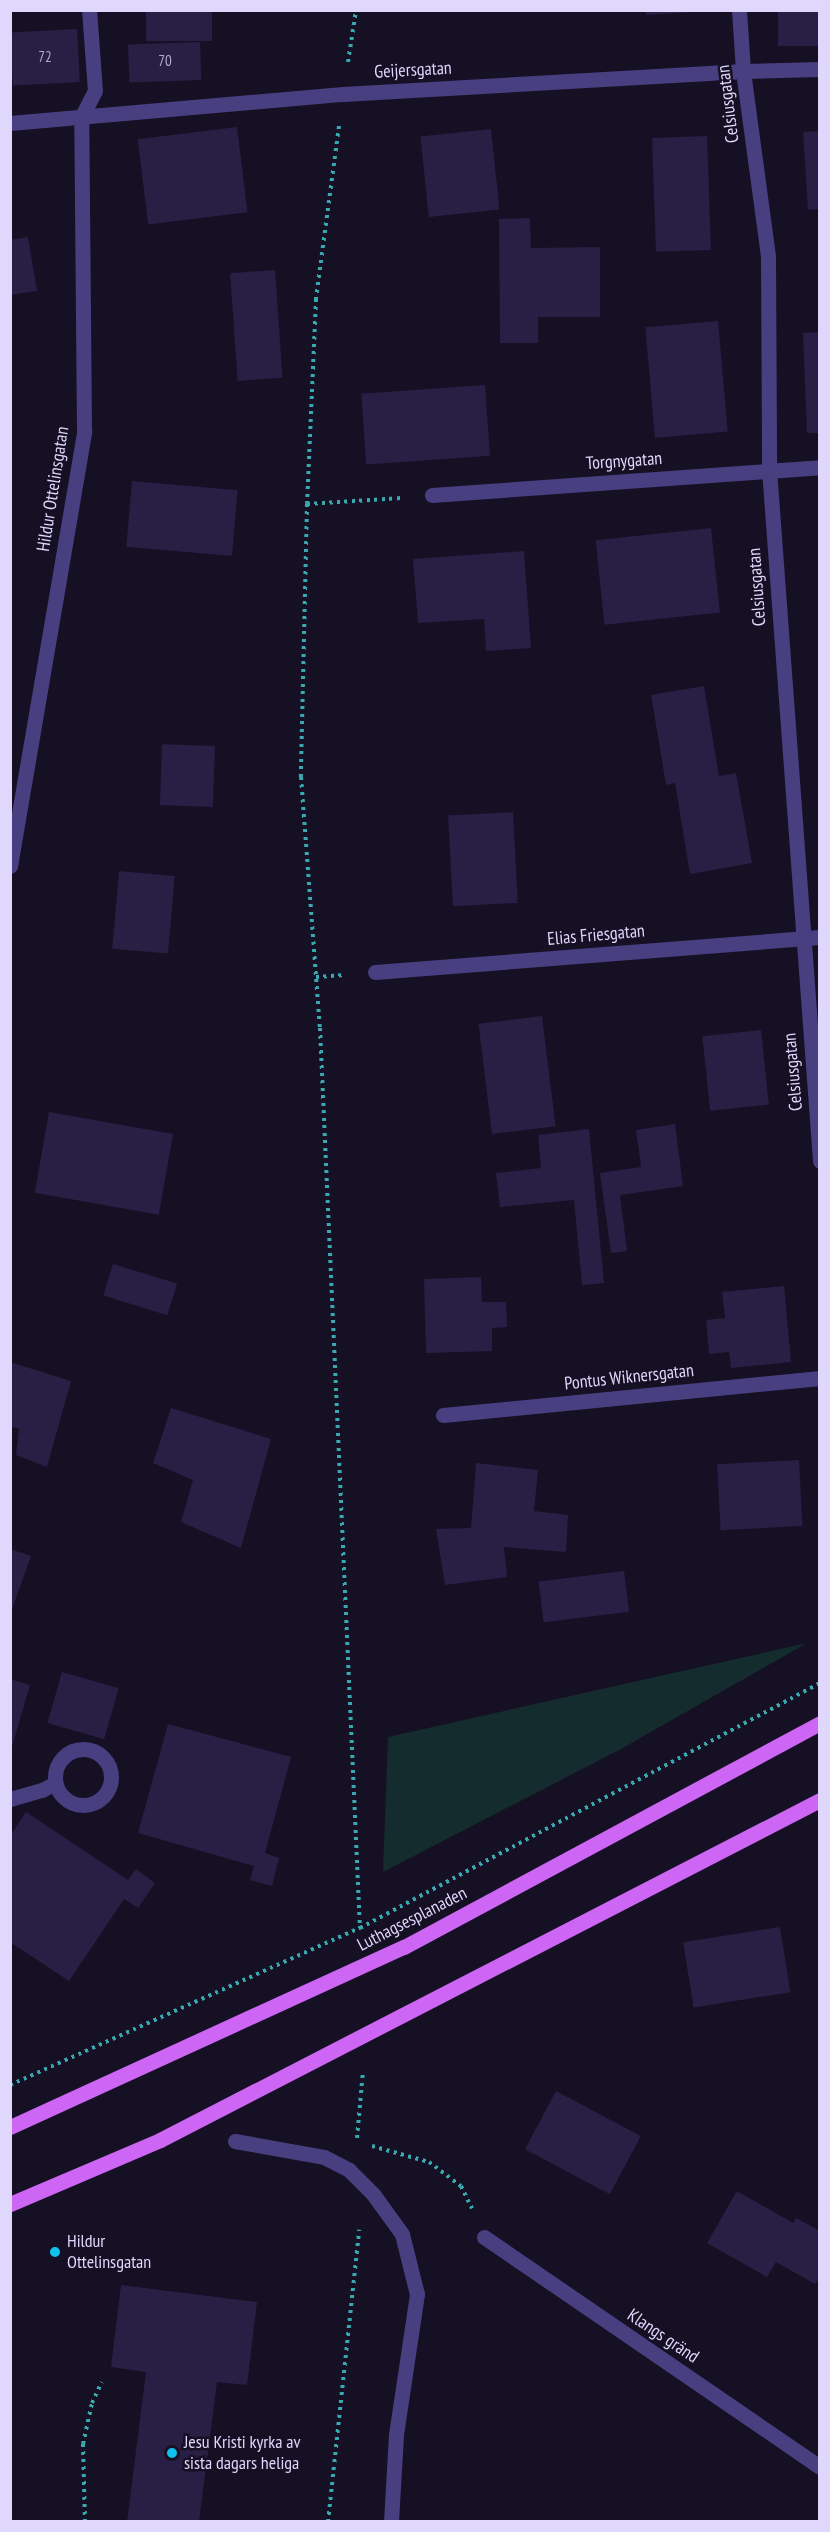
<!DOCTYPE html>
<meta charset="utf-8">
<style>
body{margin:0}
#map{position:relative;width:830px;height:2532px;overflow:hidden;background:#161024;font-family:"PT Sans Narrow",sans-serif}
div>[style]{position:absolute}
.green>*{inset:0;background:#142c2e}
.building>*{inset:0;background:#291e44;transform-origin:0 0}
.path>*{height:4px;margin-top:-2px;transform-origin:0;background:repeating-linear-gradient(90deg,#38aaaf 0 3px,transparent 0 7.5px)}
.minor>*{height:15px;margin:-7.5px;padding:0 7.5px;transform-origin:7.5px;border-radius:7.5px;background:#483f80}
.minor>.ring{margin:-7.5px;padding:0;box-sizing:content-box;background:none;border:15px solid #483f80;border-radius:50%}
.major>*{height:15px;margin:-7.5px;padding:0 7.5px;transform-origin:7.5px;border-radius:7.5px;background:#cd66f4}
.dots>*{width:16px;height:16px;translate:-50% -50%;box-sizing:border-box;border:3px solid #161024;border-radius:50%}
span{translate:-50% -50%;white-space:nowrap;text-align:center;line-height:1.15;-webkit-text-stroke:5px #161024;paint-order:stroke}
.number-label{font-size:15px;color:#b2a9ce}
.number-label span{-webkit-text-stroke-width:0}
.street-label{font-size:18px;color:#dfd7fc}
.poi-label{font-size:18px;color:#dfd7fc}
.left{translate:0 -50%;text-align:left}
.frame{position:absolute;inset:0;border:12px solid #dfd7fc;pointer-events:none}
</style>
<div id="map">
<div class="green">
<i style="clip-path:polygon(807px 1643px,621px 1749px,383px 1872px,388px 1737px)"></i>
</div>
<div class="building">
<i style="left:146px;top:10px;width:66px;height:31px"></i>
<i style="clip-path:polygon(646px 10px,693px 10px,693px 12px,646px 15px)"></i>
<i style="left:778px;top:10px;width:42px;height:36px"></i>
<i style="left:77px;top:29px;width:53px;height:67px;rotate:87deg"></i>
<i style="left:200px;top:42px;width:38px;height:72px;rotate:88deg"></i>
<i style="left:237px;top:127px;width:86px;height:100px;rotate:83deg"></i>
<i style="left:491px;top:129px;width:81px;height:71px;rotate:84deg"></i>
<i style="clip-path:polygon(820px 131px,820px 209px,808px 210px,803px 132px)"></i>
<i style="left:707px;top:136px;width:114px;height:55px;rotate:88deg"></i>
<i style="clip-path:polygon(530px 218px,531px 248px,600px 247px,600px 317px,538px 317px,538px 343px,500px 343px,499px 219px)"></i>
<i style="clip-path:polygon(28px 237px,37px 291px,10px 295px,10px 240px)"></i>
<i style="left:275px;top:270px;width:108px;height:45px;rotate:86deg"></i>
<i style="left:718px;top:321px;width:111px;height:73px;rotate:85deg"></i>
<i style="clip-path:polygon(820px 332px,820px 433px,807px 433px,803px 333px)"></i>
<i style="left:485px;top:385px;width:71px;height:124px;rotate:86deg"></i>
<i style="left:132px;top:481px;width:106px;height:66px;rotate:5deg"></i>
<i style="left:711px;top:528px;width:85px;height:116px;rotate:84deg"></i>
<i style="clip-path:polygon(524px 551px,531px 648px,486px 651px,484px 619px,418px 623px,413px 559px)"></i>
<i style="clip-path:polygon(704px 686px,719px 776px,736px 773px,752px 863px,690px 874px,675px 783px,666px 785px,651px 695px)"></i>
<i style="left:215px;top:746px;width:61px;height:53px;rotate:92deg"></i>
<i style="left:513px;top:812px;width:91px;height:65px;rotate:87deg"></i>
<i style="left:119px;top:871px;width:56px;height:78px;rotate:5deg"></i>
<i style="left:542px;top:1016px;width:111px;height:64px;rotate:83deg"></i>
<i style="left:761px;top:1030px;width:75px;height:59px;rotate:84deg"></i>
<i style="left:49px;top:1112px;width:126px;height:82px;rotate:10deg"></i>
<i style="clip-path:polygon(675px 1124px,683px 1186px,620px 1195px,627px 1251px,611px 1253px,600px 1173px,641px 1167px,636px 1130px)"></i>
<i style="clip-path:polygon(589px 1129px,604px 1283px,582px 1285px,574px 1200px,500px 1207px,496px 1173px,541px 1168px,538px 1135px)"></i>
<i style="left:113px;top:1264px;width:67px;height:33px;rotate:17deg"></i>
<i style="clip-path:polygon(481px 1277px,482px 1302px,506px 1302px,507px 1327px,492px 1328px,492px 1351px,426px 1353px,424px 1279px)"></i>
<i style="clip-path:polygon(784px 1286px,791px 1362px,731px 1368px,729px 1352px,709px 1354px,706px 1320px,725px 1318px,722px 1292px)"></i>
<i style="clip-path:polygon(10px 1362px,71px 1381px,47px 1467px,16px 1455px,19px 1429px,10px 1426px)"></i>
<i style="clip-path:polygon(171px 1408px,271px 1439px,241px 1548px,181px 1522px,193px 1480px,153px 1463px)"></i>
<i style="left:799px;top:1460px;width:66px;height:82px;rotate:87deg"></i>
<i style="clip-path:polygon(476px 1463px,538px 1470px,534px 1511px,568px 1515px,566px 1552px,504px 1547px,507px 1577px,445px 1585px,436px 1529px,471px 1528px)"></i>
<i style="clip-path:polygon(10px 1549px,31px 1556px,11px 1612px,10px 1611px)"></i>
<i style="left:624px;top:1571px;width:41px;height:86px;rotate:83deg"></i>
<i style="left:62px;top:1672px;width:59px;height:53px;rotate:16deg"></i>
<i style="clip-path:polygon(10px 1679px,30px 1685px,11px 1750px,10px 1750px)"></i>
<i style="clip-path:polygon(168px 1724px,291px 1757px,265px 1853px,279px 1858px,272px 1886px,250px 1880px,254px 1866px,138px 1833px)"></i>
<i style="clip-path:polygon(26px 1812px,128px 1880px,136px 1869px,155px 1883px,138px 1908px,124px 1899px,69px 1981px,10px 1942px,10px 1836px)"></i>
<i style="left:780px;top:1927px;width:66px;height:98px;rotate:81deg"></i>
<i style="left:556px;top:2091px;width:96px;height:66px;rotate:28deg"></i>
<i style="clip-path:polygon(737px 2191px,793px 2223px,796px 2218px,820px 2231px,820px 2277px,815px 2284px,776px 2262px,767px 2277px,707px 2243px)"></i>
<i style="clip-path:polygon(121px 2285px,257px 2302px,247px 2385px,217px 2382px,199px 2522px,127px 2522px,146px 2372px,111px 2367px)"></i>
</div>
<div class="path">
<i style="left:348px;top:62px;width:53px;rotate:-81.3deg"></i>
<i style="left:339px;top:126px;width:175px;rotate:97.6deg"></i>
<i style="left:316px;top:299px;width:205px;rotate:92.5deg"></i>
<i style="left:307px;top:504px;width:273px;rotate:91.3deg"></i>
<i style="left:301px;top:777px;width:252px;rotate:85.7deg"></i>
<i style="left:320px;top:1028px;width:901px;rotate:87.46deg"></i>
<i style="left:307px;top:504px;width:95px;rotate:-3.6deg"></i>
<i style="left:316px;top:977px;width:28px;rotate:-4deg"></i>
<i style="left:10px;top:2085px;width:384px;rotate:-24.2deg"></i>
<i style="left:360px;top:1928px;width:521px;rotate:-28.04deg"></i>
<i style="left:357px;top:2138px;width:67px;rotate:-84.9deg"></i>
<i style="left:372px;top:2146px;width:59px;rotate:15.7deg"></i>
<i style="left:429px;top:2162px;width:40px;rotate:37deg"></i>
<i style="left:461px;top:2186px;width:25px;rotate:64deg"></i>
<i style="left:85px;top:2522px;width:78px;rotate:-91.5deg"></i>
<i style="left:83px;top:2444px;width:42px;rotate:-77.6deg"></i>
<i style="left:92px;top:2403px;width:23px;rotate:-65deg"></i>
<i style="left:328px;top:2522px;width:294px;rotate:-83.9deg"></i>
</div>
<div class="minor">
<i style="left:739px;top:10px;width:61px;rotate:86.2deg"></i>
<i style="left:743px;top:71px;width:188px;rotate:82.3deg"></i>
<i style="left:768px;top:257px;width:212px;rotate:89.7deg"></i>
<i style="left:769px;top:469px;width:694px;rotate:85.78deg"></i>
<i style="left:10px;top:123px;width:334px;rotate:-5deg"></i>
<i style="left:343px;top:94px;width:401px;rotate:-3.3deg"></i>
<i style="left:743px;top:71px;width:77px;rotate:-1.5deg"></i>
<i style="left:432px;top:495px;width:389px;rotate:-4.1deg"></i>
<i style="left:10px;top:866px;width:441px;rotate:-80.3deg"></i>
<i style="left:84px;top:431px;width:313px;rotate:-90.5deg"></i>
<i style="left:81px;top:118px;width:30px;rotate:-63deg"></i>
<i style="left:95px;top:91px;width:81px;rotate:-94.2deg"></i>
<i style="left:375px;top:972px;width:446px;rotate:-4.5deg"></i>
<i style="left:443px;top:1415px;width:379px;rotate:-5.6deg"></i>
<i class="ring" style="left:55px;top:1749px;width:41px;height:41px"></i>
<i style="left:10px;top:1799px;width:33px;rotate:-16deg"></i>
<i style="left:42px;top:1790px;width:15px;rotate:-28deg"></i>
<i style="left:235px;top:2141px;width:90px;rotate:10.2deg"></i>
<i style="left:324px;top:2157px;width:28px;rotate:27deg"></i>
<i style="left:349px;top:2170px;width:34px;rotate:45deg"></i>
<i style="left:373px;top:2194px;width:49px;rotate:54.1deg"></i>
<i style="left:402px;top:2234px;width:62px;rotate:76deg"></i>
<i style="left:417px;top:2294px;width:143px;rotate:98.5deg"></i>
<i style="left:396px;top:2435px;width:87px;rotate:93.3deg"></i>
<i style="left:484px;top:2237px;width:407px;rotate:34.4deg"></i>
</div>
<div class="major">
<i style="left:10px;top:2127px;width:433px;rotate:-24.6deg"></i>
<i style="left:404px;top:1947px;width:472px;rotate:-28.3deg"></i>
<i style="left:10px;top:2204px;width:163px;rotate:-23.1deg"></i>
<i style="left:160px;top:2140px;width:742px;rotate:-27.26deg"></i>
</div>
<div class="dots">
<i style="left:55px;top:2252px;background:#11c2ee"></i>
<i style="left:172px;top:2453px;background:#11c2ee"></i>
</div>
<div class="number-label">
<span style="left:45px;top:57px">72</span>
<span style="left:165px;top:61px">70</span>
</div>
<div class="street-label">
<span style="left:413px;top:70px;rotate:-3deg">Geijersgatan</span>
<span style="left:728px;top:104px;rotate:-97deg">Celsiusgatan</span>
<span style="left:624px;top:461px;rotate:-4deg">Torgnygatan</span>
<span style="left:53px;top:489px;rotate:-81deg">Hildur Ottelinsgatan</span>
<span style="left:757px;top:587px;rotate:-94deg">Celsiusgatan</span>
<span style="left:596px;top:935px;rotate:-5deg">Elias Friesgatan</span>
<span style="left:793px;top:1072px;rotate:-95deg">Celsiusgatan</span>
<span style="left:629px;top:1377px;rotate:-6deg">Pontus Wiknersgatan</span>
<span style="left:412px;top:1919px;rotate:-27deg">Luthagsesplanaden</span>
<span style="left:663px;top:2336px;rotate:34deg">Klangs gränd</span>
</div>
<div class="poi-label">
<span class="left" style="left:67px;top:2252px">Hildur<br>Ottelinsgatan</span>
<span class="left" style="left:184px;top:2453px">Jesu Kristi kyrka av<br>sista dagars heliga</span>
</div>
<div class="frame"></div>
</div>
